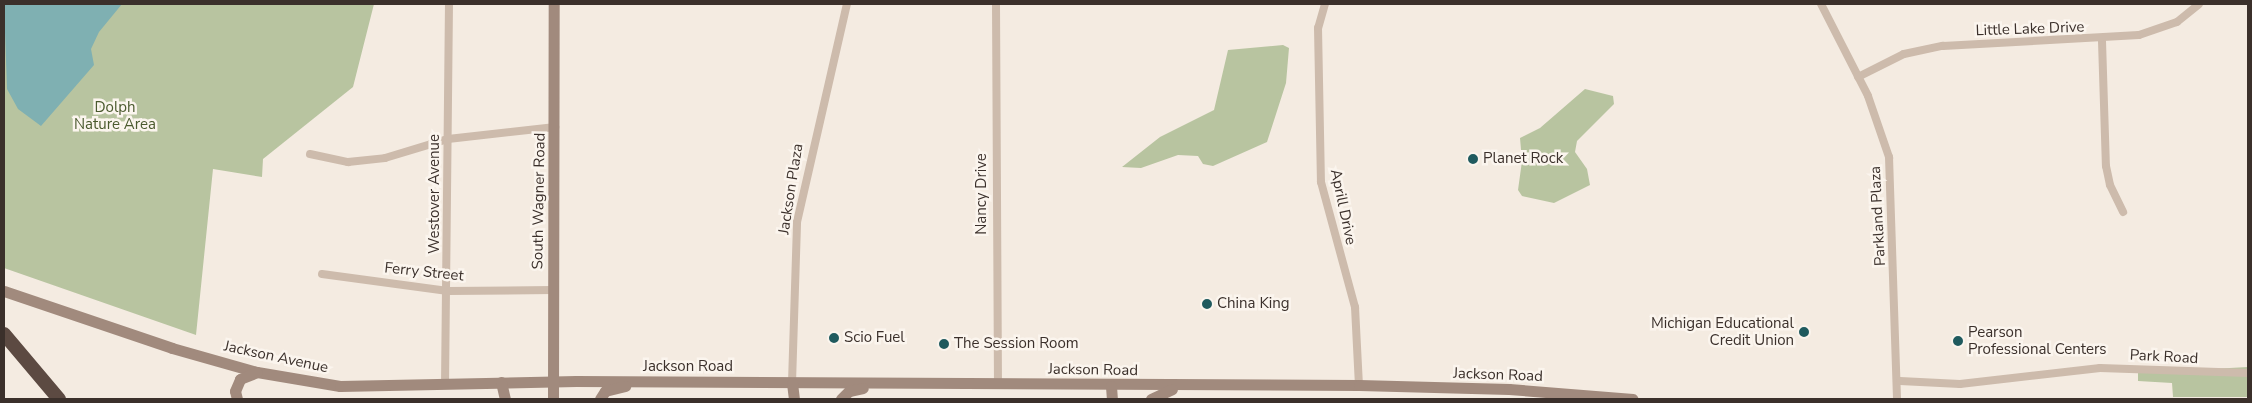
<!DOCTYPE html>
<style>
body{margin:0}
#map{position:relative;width:2252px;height:403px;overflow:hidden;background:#f4ebe1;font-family:"Nunito Sans",sans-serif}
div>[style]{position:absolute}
.green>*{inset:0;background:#b8c4a0}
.water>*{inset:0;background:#7fb0b2}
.minor>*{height:8px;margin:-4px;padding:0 4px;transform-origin:4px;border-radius:4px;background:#cdbbac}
.secondary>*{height:11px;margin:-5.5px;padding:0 5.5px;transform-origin:5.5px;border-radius:5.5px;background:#a18a7d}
.motorway>*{height:14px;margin:-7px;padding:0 7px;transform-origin:7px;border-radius:7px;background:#5c4a42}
.dots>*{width:14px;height:14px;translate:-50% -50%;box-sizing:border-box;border:2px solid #fbf5ee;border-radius:50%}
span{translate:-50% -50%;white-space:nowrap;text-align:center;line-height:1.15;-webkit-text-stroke:5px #fbf5ee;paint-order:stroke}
.street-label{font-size:15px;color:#3b302b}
.park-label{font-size:15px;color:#4a5a2e}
.poi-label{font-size:15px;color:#3b302b}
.left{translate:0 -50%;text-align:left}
.right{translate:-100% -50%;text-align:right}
.frame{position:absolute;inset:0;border:5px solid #3b302b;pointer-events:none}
</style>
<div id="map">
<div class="green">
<i style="clip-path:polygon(4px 4px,374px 4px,353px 87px,263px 159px,262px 177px,213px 169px,196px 335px,4px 268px)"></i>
<i style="clip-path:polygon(1283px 45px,1289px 48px,1286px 83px,1267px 142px,1213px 166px,1203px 164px,1198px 156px,1178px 155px,1141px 168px,1122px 167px,1160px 137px,1214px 110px,1228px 50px)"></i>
<i style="clip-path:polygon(1585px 89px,1613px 96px,1614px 104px,1577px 141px,1575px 152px,1587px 169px,1590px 185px,1554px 203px,1522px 196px,1518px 190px,1522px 161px,1520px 138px,1540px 128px)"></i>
<i style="clip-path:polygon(2248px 367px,2248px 397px,2173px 397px,2172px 383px,2138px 381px,2138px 373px)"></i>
</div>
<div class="water">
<i style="clip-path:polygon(4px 4px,122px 4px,99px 32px,91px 49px,94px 65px,41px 126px,18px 109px,7px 89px)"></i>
</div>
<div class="minor">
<i style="left:996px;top:4px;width:380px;rotate:89.7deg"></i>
<i style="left:1325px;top:4px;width:25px;rotate:106deg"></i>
<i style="left:1318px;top:28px;width:154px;rotate:88.9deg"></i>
<i style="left:1321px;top:182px;width:130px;rotate:74.8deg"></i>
<i style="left:1355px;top:307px;width:78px;rotate:87.1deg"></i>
<i style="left:1821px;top:4px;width:103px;rotate:62.9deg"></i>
<i style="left:1868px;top:96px;width:65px;rotate:71deg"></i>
<i style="left:1889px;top:157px;width:242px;rotate:88.1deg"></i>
<i style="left:2102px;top:41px;width:125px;rotate:88.2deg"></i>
<i style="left:2106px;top:166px;width:19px;rotate:78deg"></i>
<i style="left:2110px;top:185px;width:30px;rotate:64deg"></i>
<i style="left:1858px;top:77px;width:51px;rotate:-26.6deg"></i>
<i style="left:1904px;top:54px;width:40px;rotate:-12deg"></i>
<i style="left:1943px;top:46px;width:196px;rotate:-3.2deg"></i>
<i style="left:2139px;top:35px;width:40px;rotate:-18.9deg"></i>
<i style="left:2177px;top:22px;width:28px;rotate:-39deg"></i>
<i style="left:310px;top:154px;width:39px;rotate:12deg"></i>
<i style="left:348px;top:162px;width:37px;rotate:-6deg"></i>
<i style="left:385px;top:158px;width:66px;rotate:-16.8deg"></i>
<i style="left:448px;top:139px;width:108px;rotate:-6.4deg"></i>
<i style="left:322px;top:274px;width:127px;rotate:7.7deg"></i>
<i style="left:448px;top:291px;width:105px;rotate:-0.5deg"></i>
<i style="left:1900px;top:381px;width:60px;rotate:2.9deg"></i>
<i style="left:1960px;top:384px;width:141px;rotate:-6.5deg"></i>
<i style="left:2100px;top:368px;width:148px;rotate:1.9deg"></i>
<i style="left:792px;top:383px;width:161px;rotate:-88.2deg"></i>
<i style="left:797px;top:222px;width:224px;rotate:-77.1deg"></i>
<i style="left:445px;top:385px;width:381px;rotate:-89.4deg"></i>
</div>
<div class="secondary">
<i style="left:4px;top:291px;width:177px;rotate:18.7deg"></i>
<i style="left:172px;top:348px;width:88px;rotate:15.8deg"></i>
<i style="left:257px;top:372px;width:84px;rotate:9.6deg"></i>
<i style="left:340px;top:386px;width:236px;rotate:-1.2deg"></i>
<i style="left:576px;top:381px;width:783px;rotate:0.29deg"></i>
<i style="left:1359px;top:385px;width:150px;rotate:1.5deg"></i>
<i style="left:1509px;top:389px;width:124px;rotate:4.6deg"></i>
<i style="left:501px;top:382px;width:17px;rotate:77deg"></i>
<i style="left:792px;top:383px;width:16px;rotate:83deg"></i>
<i style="left:1111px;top:386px;width:13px;rotate:86deg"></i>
<i style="left:237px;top:399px;width:8px;rotate:-104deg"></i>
<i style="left:235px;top:391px;width:13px;rotate:-67deg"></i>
<i style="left:240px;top:379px;width:18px;rotate:-22deg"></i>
<i style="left:553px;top:399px;width:395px;rotate:-89.9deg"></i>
<i style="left:600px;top:399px;width:9px;rotate:-58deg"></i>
<i style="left:605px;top:391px;width:21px;rotate:-14deg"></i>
<i style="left:841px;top:399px;width:11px;rotate:-45deg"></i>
<i style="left:849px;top:391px;width:14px;rotate:-12deg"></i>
<i style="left:1151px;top:399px;width:23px;rotate:-25deg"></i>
</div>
<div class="motorway">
<i style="left:4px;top:334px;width:85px;rotate:49.8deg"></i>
</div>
<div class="dots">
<i style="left:1473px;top:159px;background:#1f5a5e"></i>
<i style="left:1207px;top:304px;background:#1f5a5e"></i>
<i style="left:1804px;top:332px;background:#1f5a5e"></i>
<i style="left:834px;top:338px;background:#1f5a5e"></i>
<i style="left:1958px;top:341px;background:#1f5a5e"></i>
<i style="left:944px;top:344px;background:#1f5a5e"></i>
</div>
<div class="street-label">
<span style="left:2030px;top:29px;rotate:-2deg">Little Lake Drive</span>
<span style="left:791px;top:189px;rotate:-81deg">Jackson Plaza</span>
<span style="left:435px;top:194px;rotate:-90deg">Westover Avenue</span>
<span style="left:982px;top:194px;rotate:-90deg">Nancy Drive</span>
<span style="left:539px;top:201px;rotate:-89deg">South Wagner Road</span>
<span style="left:1343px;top:207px;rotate:78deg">Aprill Drive</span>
<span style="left:1878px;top:216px;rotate:-93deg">Parkland Plaza</span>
<span style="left:424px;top:272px;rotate:6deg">Ferry Street</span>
<span style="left:276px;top:357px;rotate:12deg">Jackson Avenue</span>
<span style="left:2164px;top:357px;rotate:3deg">Park Road</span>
<span style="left:688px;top:367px">Jackson Road</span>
<span style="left:1093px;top:370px;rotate:1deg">Jackson Road</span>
<span style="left:1498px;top:375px;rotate:2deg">Jackson Road</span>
</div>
<div class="park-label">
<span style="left:115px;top:116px">Dolph<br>Nature Area</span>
</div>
<div class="poi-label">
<span class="left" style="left:1483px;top:159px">Planet Rock</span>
<span class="left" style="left:1217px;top:304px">China King</span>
<span class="right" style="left:1794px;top:332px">Michigan Educational<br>Credit Union</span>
<span class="left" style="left:1968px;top:341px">Pearson<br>Professional Centers</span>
<span class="left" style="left:844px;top:338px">Scio Fuel</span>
<span class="left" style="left:954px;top:344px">The Session Room</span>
</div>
<div class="frame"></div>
</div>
